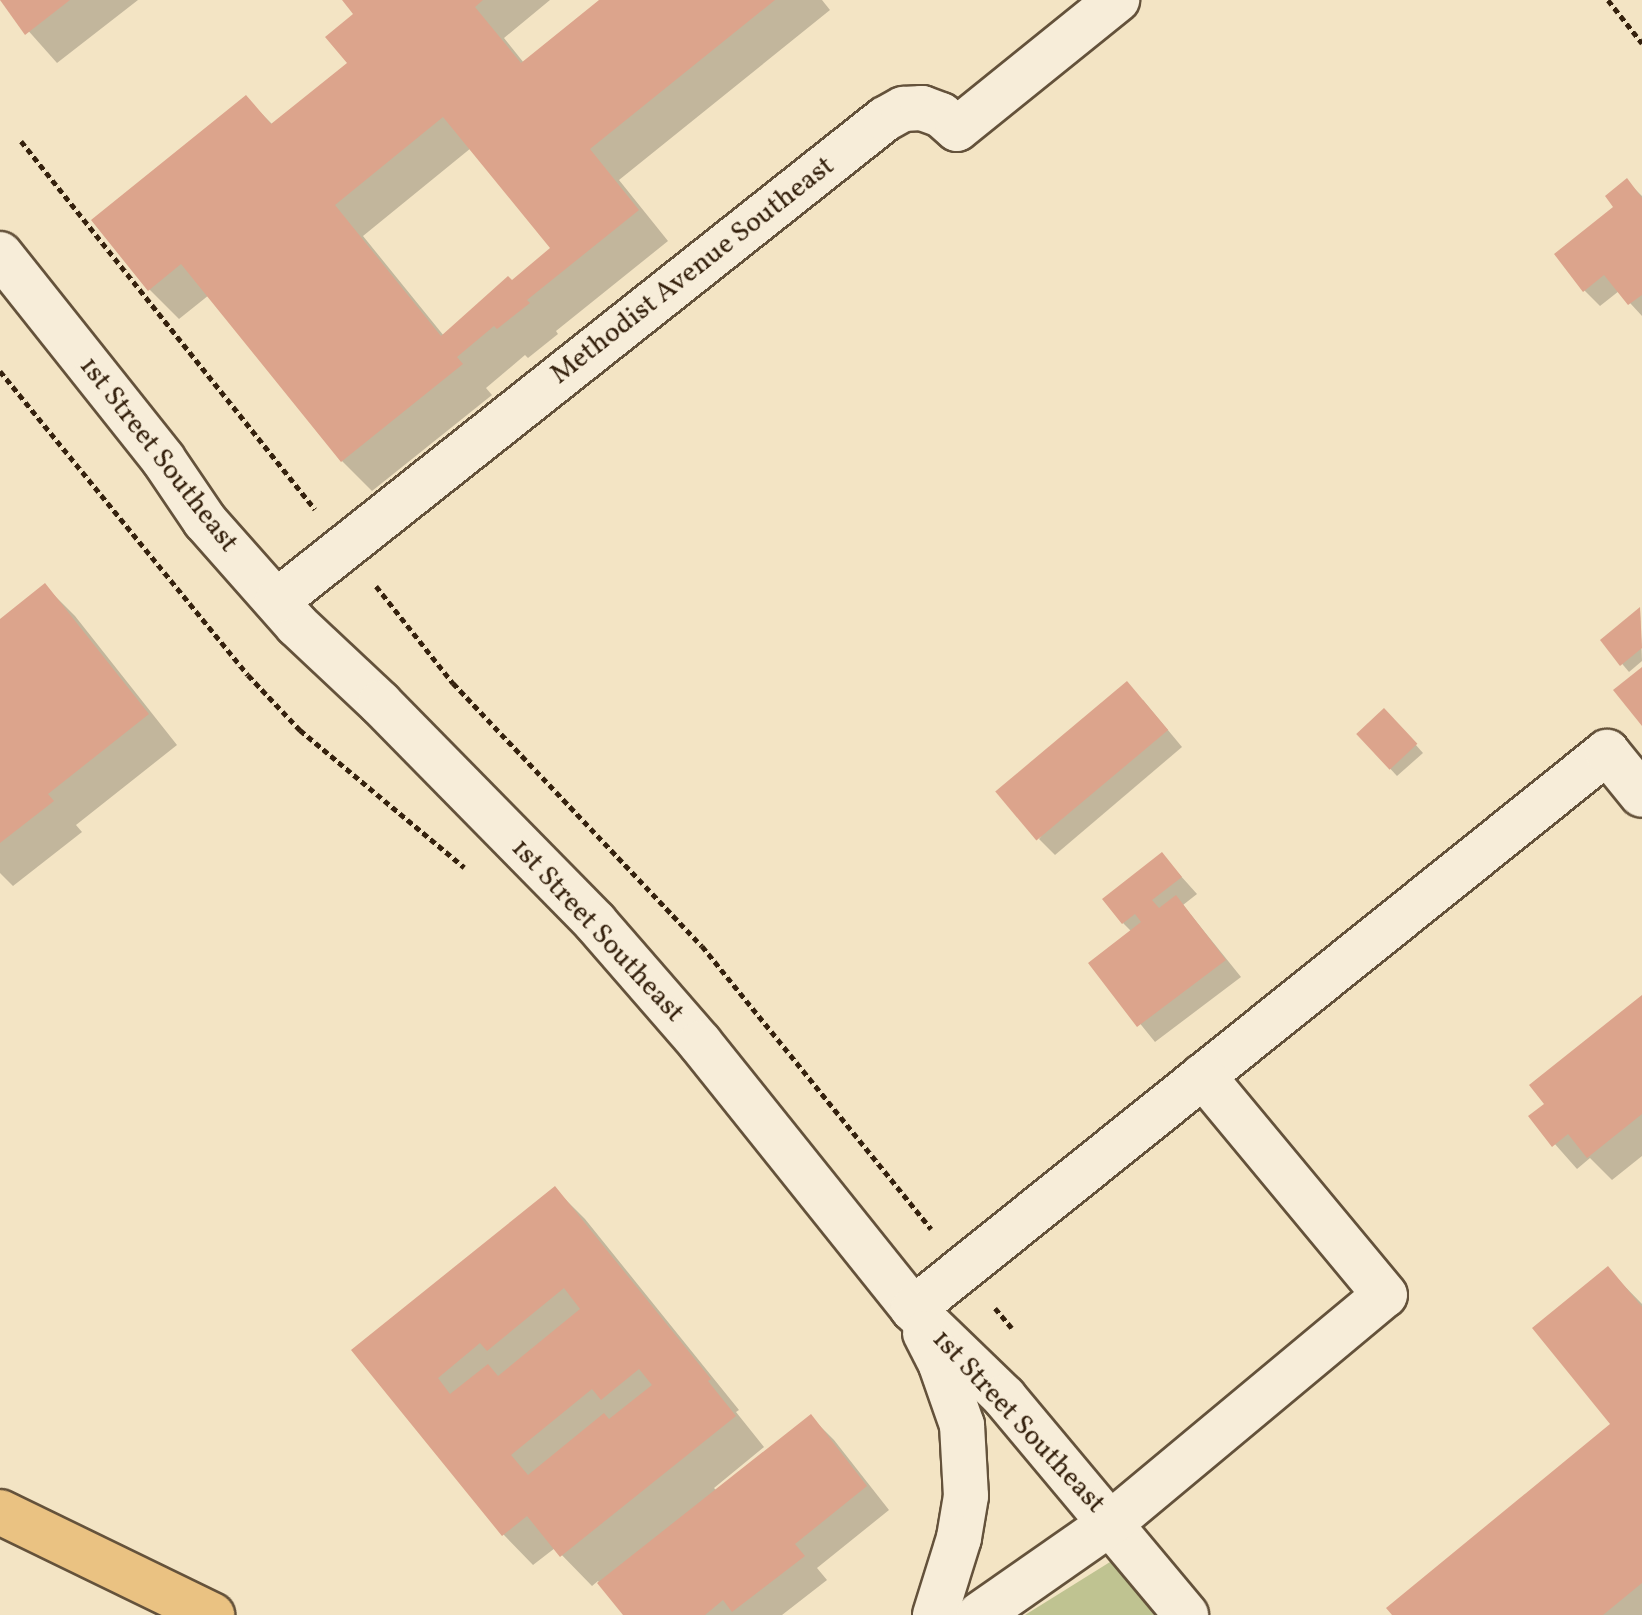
<!DOCTYPE html>
<style>
body{margin:0}
#map{position:relative;width:1642px;height:1615px;overflow:hidden;background:#f3e4c4;font-family:Vollkorn,serif}
div>[style]{position:absolute}
.green>*{inset:0;background:#bfc391}
.shadow>*{inset:0;background:#0003}
.building>*{inset:0;background:#dca48c;transform-origin:0 0}
.path>*{height:5px;margin-top:-2.5px;transform-origin:0;background:repeating-linear-gradient(90deg,#35210d 0 6px,transparent 0 10px)}
.roads{filter:drop-shadow(2px 0 #64523b) drop-shadow(-2px 0 #64523b) drop-shadow(0 2px #64523b) drop-shadow(0 -2px #64523b)}
.minor>*{height:44px;margin:-22px;padding:0 22px;transform-origin:22px;border-radius:22px;background:#f7edd9}
.highway>*{height:44px;margin:-22px;padding:0 22px;transform-origin:22px;border-radius:22px;background:#eac282}
span{translate:-50% -50%;white-space:nowrap;text-align:center;line-height:1.15;-webkit-text-stroke:7px #f7edd9;paint-order:stroke}
.street-label{font-size:28px;color:#35210d}
</style>
<div id="map">
<div class="green">
<i style="clip-path:polygon(1110px 1562px,1117px 1564px,1164px 1615px,1025px 1615px)"></i>
</div>
<div class="shadow">
<i style="clip-path:polygon(1px 0,138px 0,57px 63px)"></i>
<i style="clip-path:polygon(evenodd,344px 0,550px 0,504px 38px,524px 63px,602px 0,822px 0,830px 10px,619px 180px,668px 241px,556px 331px,558px 334px,528px 358px,525px 355px,486px 388px,492px 395px,372px 491px,342px 461px,209px 295px,179px 319px,149px 289px,246px 98px,273px 125px,350px 63px,356px 14px,344px 0,471px 148px,553px 249px,444px 336px,363px 236px,471px 148px)"></i>
<i style="clip-path:polygon(1627px 181px,1642px 196px,1642px 316px,1619px 291px,1600px 306px,1584px 290px)"></i>
<i style="clip-path:polygon(45px 586px,75px 616px,177px 745px,76px 825px,82px 832px,13px 886px,0 873px,0 622px)"></i>
<i style="clip-path:polygon(1640px 610px,1642px 661px,1629px 672px,1603px 641px)"></i>
<i style="clip-path:polygon(1143px 700px,1182px 747px,1055px 855px,1039px 839px)"></i>
<i style="clip-path:polygon(1392px 718px,1423px 753px,1397px 776px,1358px 734px)"></i>
<i style="clip-path:polygon(1162px 855px,1197px 894px,1183px 905px,1241px 977px,1155px 1042px,1091px 963px,1132px 932px,1123px 923px)"></i>
<i style="clip-path:polygon(1642px 998px,1642px 1156px,1612px 1180px,1590px 1158px,1577px 1169px,1531px 1117px,1547px 1104px)"></i>
<i style="clip-path:polygon(555px 1189px,585px 1219px,739px 1410px,736px 1412px,764px 1447px,714px 1488px,717px 1491px,810px 1416px,834px 1440px,889px 1510px,817px 1568px,827px 1580px,782px 1615px,625px 1615px,598px 1581px,592px 1586px,555px 1548px,533px 1565px,504px 1535px,354px 1350px)"></i>
<i style="clip-path:polygon(1608px 1269px,1642px 1304px,1642px 1615px,1394px 1615px,1613px 1424px)"></i>
</div>
<div class="building">
<i style="clip-path:polygon(0 0,70px 0,25px 35px)"></i>
<i style="clip-path:polygon(evenodd,342px 0,483px 0,475px 7px,521px 63px,599px 0,775px 0,590px 149px,639px 210px,527px 300px,530px 303px,497px 329px,494px 326px,457px 357px,463px 364px,341px 462px,181px 264px,148px 291px,91px 220px,246px 95px,271px 124px,347px 63px,325px 37px,353px 14px,342px 0,443px 117px,550px 248px,512px 280px,508px 276px,441px 336px,335px 205px,443px 117px)"></i>
<i style="clip-path:polygon(1627px 178px,1642px 198px,1642px 295px,1628px 305px,1604px 275px,1583px 292px,1554px 254px,1613px 207px,1605px 196px)"></i>
<i style="clip-path:polygon(45px 583px,149px 714px,48px 794px,54px 801px,0 843px,0 619px)"></i>
<i style="clip-path:polygon(1640px 607px,1642px 648px,1620px 666px,1600px 640px)"></i>
<i style="clip-path:polygon(1642px 667px,1642px 726px,1613px 690px)"></i>
<i style="left:1127px;top:681px;width:64px;height:172px;rotate:50deg"></i>
<i style="left:1384px;top:708px;width:49px;height:38px;rotate:47deg"></i>
<i style="clip-path:polygon(1162px 852px,1182px 877px,1152px 900px,1159px 908px,1176px 895px,1226px 960px,1137px 1027px,1088px 963px,1141px 922px,1135px 914px,1122px 924px,1102px 899px)"></i>
<i style="clip-path:polygon(1642px 995px,1642px 1114px,1587px 1158px,1568px 1134px,1552px 1147px,1528px 1116px,1544px 1104px,1529px 1085px)"></i>
<i style="clip-path:polygon(evenodd,555px 1186px,711px 1379px,708px 1381px,736px 1416px,560px 1557px,527px 1516px,502px 1536px,351px 1350px,555px 1186px,564px 1288px,580px 1309px,498px 1376px,488px 1364px,450px 1394px,438px 1378px,480px 1343px,487px 1351px,564px 1288px,555px 1186px,639px 1369px,652px 1385px,609px 1419px,604px 1413px,528px 1475px,511px 1455px,592px 1389px,601px 1400px,639px 1369px)"></i>
<i style="clip-path:polygon(1608px 1266px,1642px 1307px,1642px 1583px,1603px 1615px,1392px 1615px,1386px 1608px,1610px 1424px,1532px 1328px)"></i>
<i style="clip-path:polygon(811px 1414px,867px 1486px,795px 1544px,805px 1556px,732px 1612px,723px 1600px,705px 1615px,623px 1615px,597px 1583px)"></i>
</div>
<div class="path">
<i style="left:1608px;top:0;width:55px;rotate:51.7deg"></i>
<i style="left:21px;top:141px;width:471px;rotate:51.4deg"></i>
<i style="left:0;top:371px;width:392px;rotate:50.8deg"></i>
<i style="left:248px;top:675px;width:76px;rotate:46.6deg"></i>
<i style="left:300px;top:730px;width:214px;rotate:39.9deg"></i>
<i style="left:376px;top:586px;width:124px;rotate:51.6deg"></i>
<i style="left:453px;top:683px;width:362px;rotate:46.6deg"></i>
<i style="left:702px;top:946px;width:364px;rotate:51deg"></i>
<i style="left:995px;top:1308px;width:26px;rotate:50deg"></i>
</div>
<div class="roads">
<div class="minor">
<i style="left:0;top:254px;width:262px;rotate:51.5deg"></i>
<i style="left:163px;top:459px;width:75px;rotate:55.9deg"></i>
<i style="left:205px;top:521px;width:139px;rotate:48.5deg"></i>
<i style="left:297px;top:625px;width:114px;rotate:43.2deg"></i>
<i style="left:380px;top:703px;width:307px;rotate:45.5deg"></i>
<i style="left:595px;top:922px;width:160px;rotate:49deg"></i>
<i style="left:700px;top:1043px;width:341px;rotate:51.3deg"></i>
<i style="left:913px;top:1309px;width:127px;rotate:44deg"></i>
<i style="left:1004px;top:1397px;width:284px;rotate:50.1deg"></i>
<i style="left:277px;top:601px;width:776px;rotate:-38.41deg"></i>
<i style="left:885px;top:119px;width:21px;rotate:-29deg"></i>
<i style="left:903px;top:109px;width:19px;rotate:-3deg"></i>
<i style="left:922px;top:108px;width:20px;rotate:20deg"></i>
<i style="left:941px;top:115px;width:21px;rotate:41deg"></i>
<i style="left:957px;top:129px;width:206px;rotate:-38.9deg"></i>
<i style="left:913px;top:1309px;width:890px;rotate:-38.75deg"></i>
<i style="left:1607px;top:752px;width:55px;rotate:50.9deg"></i>
<i style="left:925px;top:1333px;width:36px;rotate:63deg"></i>
<i style="left:941px;top:1365px;width:64px;rotate:70.7deg"></i>
<i style="left:962px;top:1425px;width:71px;rotate:86.8deg"></i>
<i style="left:966px;top:1496px;width:43px;rotate:99.5deg"></i>
<i style="left:959px;top:1538px;width:81px;rotate:107.3deg"></i>
<i style="left:979px;top:1615px;width:161px;rotate:-34.9deg"></i>
<i style="left:1111px;top:1523px;width:356px;rotate:-39.8deg"></i>
<i style="left:1385px;top:1295px;width:285px;rotate:-129.7deg"></i>
</div>
<div class="highway">
<i style="left:0;top:1512px;width:236px;rotate:25.9deg"></i>
</div>
</div>
<div class="street-label">
<span style="left:693px;top:271px;rotate:-38deg">Methodist Avenue Southeast</span>
<span style="left:158px;top:455px;rotate:52deg">1st Street Southeast</span>
<span style="left:597px;top:931px;rotate:47deg">1st Street Southeast</span>
<span style="left:1018px;top:1422px;rotate:47deg">1st Street Southeast</span>
</div>
</div>
